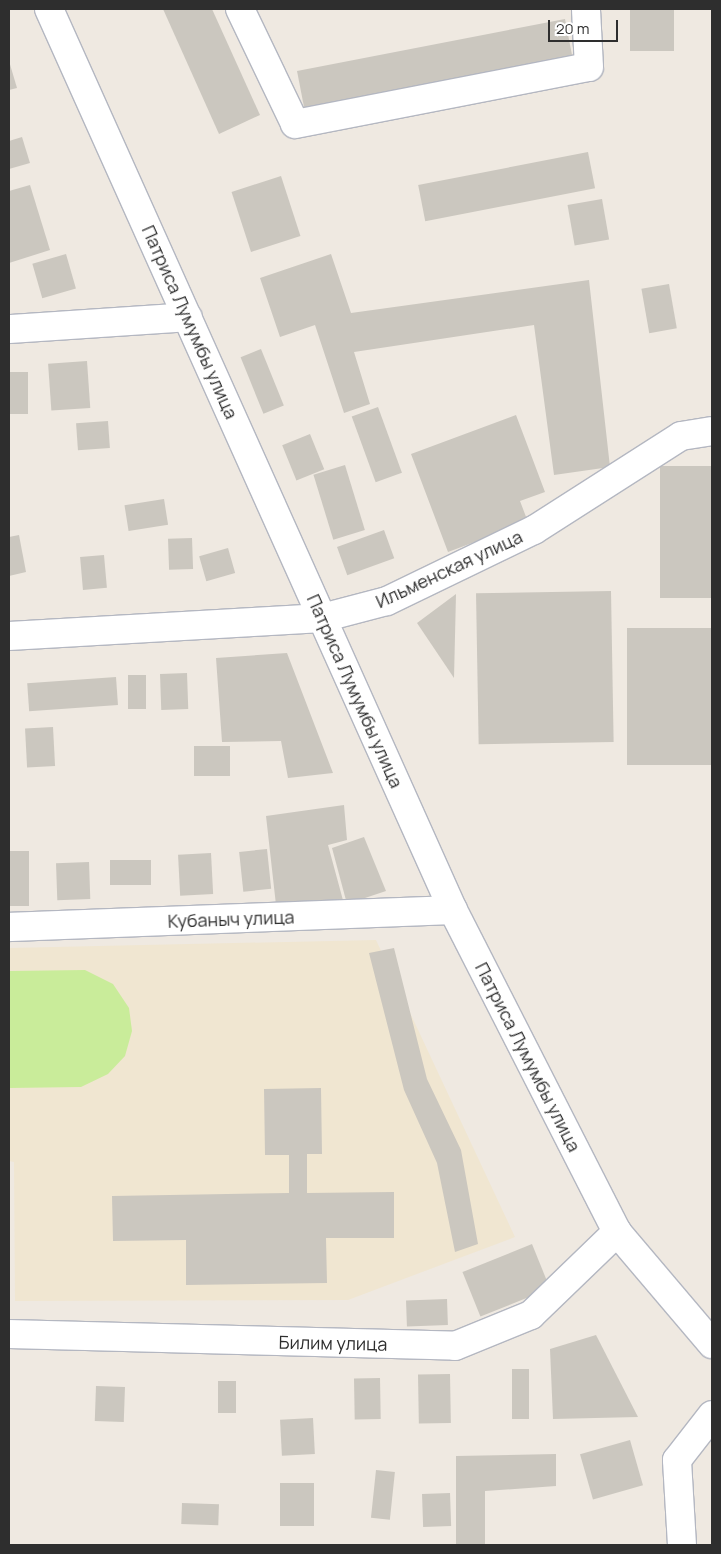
<!DOCTYPE html>
<meta charset="utf-8">
<style>
body{margin:0}
#map{position:relative;width:721px;height:1554px;overflow:hidden;background:#efe9e1;font-family:Manrope,sans-serif}
div>[style]{position:absolute}
.education>*{inset:0;background:#f0e6d1}
.pitch>*{inset:0;background:#c9ec9a}
.building>*{inset:0;background:#cbc7bf;transform-origin:0 0}
.roads{filter:drop-shadow(1px 0 #b4b7c1) drop-shadow(-1px 0 #b4b7c1) drop-shadow(0 1px #b4b7c1) drop-shadow(0 -1px #b4b7c1)}
.minor>*{height:28px;margin:-14px;padding:0 14px;transform-origin:14px;border-radius:14px;background:#fff}
span{translate:-50% -50%;white-space:nowrap;text-align:center;line-height:1.15;-webkit-text-stroke:4px #fff;paint-order:stroke}
.street-label{font-size:18px;color:#2e2e2e}
.frame{position:absolute;inset:0;border:10px solid #2e2e2e;pointer-events:none}
.scale{position:absolute;left:548px;top:20px;width:70px;height:22px;box-sizing:border-box;border:2px solid #2e2e2e;border-top:0;padding-left:6px;font-size:15px;line-height:18px;white-space:nowrap;color:#2e2e2e;-webkit-text-stroke:4px #fff;paint-order:stroke}
</style>
<div id="map">
<div class="education">
<i style="clip-path:polygon(376px 940px,515px 1237px,348px 1300px,15px 1301px,14px 1162px,9px 1161px,9px 948px)"></i>
</div>
<div class="pitch">
<i style="clip-path:polygon(85px 970px,113px 984px,129px 1008px,132px 1031px,125px 1056px,108px 1074px,81px 1087px,9px 1088px,9px 971px)"></i>
</div>
<div class="building">
<i style="clip-path:polygon(163px 9px,212px 9px,260px 115px,219px 134px)"></i>
<i style="left:630px;top:9px;width:44px;height:42px"></i>
<i style="left:565px;top:19px;width:43px;height:273px;rotate:79deg"></i>
<i style="clip-path:polygon(9px 61px,17px 88px,9px 90px)"></i>
<i style="clip-path:polygon(22px 137px,30px 163px,9px 169px,9px 141px)"></i>
<i style="left:588px;top:152px;width:37px;height:173px;rotate:79deg"></i>
<i style="left:281px;top:176px;width:63px;height:52px;rotate:72deg"></i>
<i style="clip-path:polygon(30px 185px,50px 250px,9px 263px,9px 191px)"></i>
<i style="left:602px;top:199px;width:41px;height:35px;rotate:80deg"></i>
<i style="left:66px;top:254px;width:36px;height:35px;rotate:74deg"></i>
<i style="clip-path:polygon(331px 254px,351px 313px,589px 280px,610px 467px,554px 475px,534px 325px,354px 352px,370px 404px,344px 413px,315px 325px,280px 337px,260px 278px)"></i>
<i style="left:669px;top:284px;width:45px;height:28px;rotate:80deg"></i>
<i style="left:261px;top:349px;width:61px;height:22px;rotate:68deg"></i>
<i style="left:87px;top:361px;width:47px;height:39px;rotate:86deg"></i>
<i style="left:9px;top:372px;width:19px;height:42px"></i>
<i style="left:378px;top:407px;width:70px;height:28px;rotate:70deg"></i>
<i style="clip-path:polygon(516px 415px,545px 492px,520px 501px,528px 522px,448px 552px,411px 454px)"></i>
<i style="left:108px;top:421px;width:27px;height:32px;rotate:86deg"></i>
<i style="left:310px;top:434px;width:38px;height:30px;rotate:68deg"></i>
<i style="left:345px;top:465px;width:68px;height:33px;rotate:73deg"></i>
<i style="left:660px;top:466px;width:52px;height:132px"></i>
<i style="left:164px;top:499px;width:26px;height:40px;rotate:81deg"></i>
<i style="left:384px;top:530px;width:30px;height:50px;rotate:70deg"></i>
<i style="clip-path:polygon(19px 535px,26px 572px,9px 576px,9px 537px)"></i>
<i style="left:192px;top:538px;width:31px;height:24px;rotate:88deg"></i>
<i style="left:228px;top:548px;width:26px;height:30px;rotate:74deg"></i>
<i style="left:104px;top:555px;width:33px;height:24px;rotate:85deg"></i>
<i style="left:611px;top:591px;width:151px;height:135px;rotate:89deg"></i>
<i style="clip-path:polygon(456px 594px,454px 678px,417px 623px)"></i>
<i style="left:712px;top:628px;width:137px;height:85px;rotate:90deg"></i>
<i style="clip-path:polygon(287px 653px,333px 773px,288px 778px,281px 741px,222px 742px,216px 658px)"></i>
<i style="left:187px;top:673px;width:36px;height:27px;rotate:88deg"></i>
<i style="left:146px;top:675px;width:34px;height:18px;rotate:90deg"></i>
<i style="left:116px;top:677px;width:28px;height:89px;rotate:86deg"></i>
<i style="left:53px;top:727px;width:39px;height:28px;rotate:87deg"></i>
<i style="left:230px;top:746px;width:30px;height:36px;rotate:90deg"></i>
<i style="clip-path:polygon(344px 805px,347px 840px,328px 845px,344px 904px,276px 905px,266px 816px)"></i>
<i style="clip-path:polygon(364px 837px,386px 891px,347px 904px,332px 848px)"></i>
<i style="left:267px;top:849px;width:40px;height:28px;rotate:84deg"></i>
<i style="left:9px;top:851px;width:20px;height:55px"></i>
<i style="left:211px;top:853px;width:41px;height:33px;rotate:87deg"></i>
<i style="left:110px;top:860px;width:41px;height:25px"></i>
<i style="left:89px;top:862px;width:37px;height:33px;rotate:88deg"></i>
<i style="clip-path:polygon(394px 948px,427px 1079px,461px 1150px,478px 1244px,455px 1252px,437px 1163px,404px 1090px,369px 953px)"></i>
<i style="clip-path:polygon(321px 1088px,322px 1154px,307px 1154px,307px 1193px,394px 1192px,394px 1238px,326px 1238px,327px 1283px,186px 1285px,186px 1240px,113px 1241px,112px 1196px,289px 1193px,289px 1155px,265px 1155px,264px 1089px)"></i>
<i style="left:532px;top:1244px;width:48px;height:75px;rotate:68deg"></i>
<i style="left:447px;top:1299px;width:26px;height:41px;rotate:88deg"></i>
<i style="clip-path:polygon(596px 1335px,638px 1417px,553px 1419px,550px 1349px)"></i>
<i style="left:512px;top:1369px;width:17px;height:50px"></i>
<i style="left:450px;top:1374px;width:49px;height:32px;rotate:89deg"></i>
<i style="left:380px;top:1378px;width:41px;height:26px;rotate:89deg"></i>
<i style="left:218px;top:1381px;width:18px;height:32px"></i>
<i style="left:96px;top:1386px;width:29px;height:35px;rotate:2deg"></i>
<i style="left:313px;top:1418px;width:36px;height:33px;rotate:87deg"></i>
<i style="left:630px;top:1440px;width:47px;height:52px;rotate:74deg"></i>
<i style="clip-path:polygon(556px 1454px,556px 1486px,485px 1491px,485px 1545px,456px 1545px,456px 1456px)"></i>
<i style="left:376px;top:1470px;width:19px;height:48px;rotate:6deg"></i>
<i style="left:314px;top:1483px;width:43px;height:34px;rotate:90deg"></i>
<i style="left:450px;top:1493px;width:33px;height:28px;rotate:88deg"></i>
<i style="left:182px;top:1503px;width:37px;height:21px;rotate:2deg"></i>
</div>
<div class="roads">
<div class="minor">
<i style="left:49px;top:9px;width:987px;rotate:65.85deg"></i>
<i style="left:453px;top:910px;width:361px;rotate:63deg"></i>
<i style="left:617px;top:1232px;width:147px;rotate:49.7deg"></i>
<i style="left:240px;top:9px;width:127px;rotate:64.4deg"></i>
<i style="left:295px;top:124px;width:299px;rotate:-11deg"></i>
<i style="left:589px;top:67px;width:58px;rotate:-93deg"></i>
<i style="left:9px;top:329px;width:179px;rotate:-3.8deg"></i>
<i style="left:9px;top:636px;width:314px;rotate:-3.3deg"></i>
<i style="left:322px;top:618px;width:67px;rotate:-14.7deg"></i>
<i style="left:387px;top:601px;width:163px;rotate:-25.8deg"></i>
<i style="left:534px;top:530px;width:174px;rotate:-32.6deg"></i>
<i style="left:681px;top:436px;width:31px;rotate:-9deg"></i>
<i style="left:9px;top:927px;width:444px;rotate:-2.2deg"></i>
<i style="left:9px;top:1334px;width:446px;rotate:1.5deg"></i>
<i style="left:455px;top:1346px;width:82px;rotate:-22.2deg"></i>
<i style="left:531px;top:1315px;width:120px;rotate:-44deg"></i>
<i style="left:682px;top:1545px;width:85px;rotate:-93.4deg"></i>
<i style="left:677px;top:1460px;width:57px;rotate:-52.1deg"></i>
</div>
</div>
<div class="street-label">
<span style="left:190px;top:322px;rotate:66deg">Патриса Лумумбы улица</span>
<span style="left:449px;top:569px;rotate:-25deg">Ильменская улица</span>
<span style="left:355px;top:691px;rotate:66deg">Патриса Лумумбы улица</span>
<span style="left:231px;top:919px;rotate:-2deg">Кубаныч улица</span>
<span style="left:528px;top:1057px;rotate:63deg">Патриса Лумумбы улица</span>
<span style="left:333px;top:1343px;rotate:1deg">Билим улица</span>
</div>
<div class="frame"></div>
<div class="scale">20 m</div>
</div>
